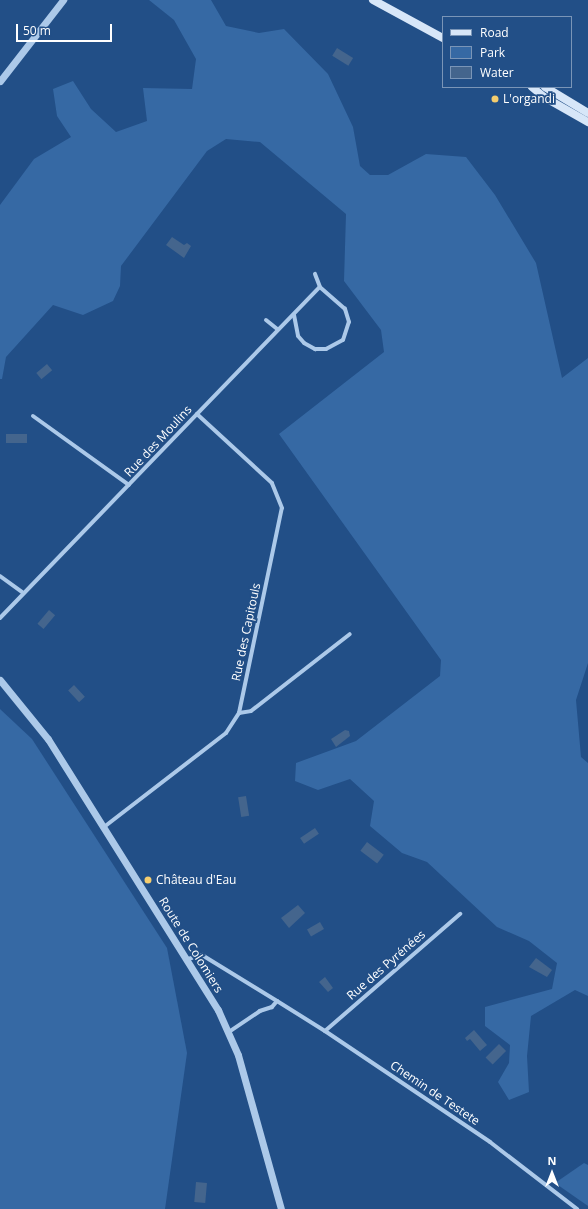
<!DOCTYPE html>
<meta charset="utf-8">
<style>
body{margin:0}
#map{position:relative;width:588px;height:1209px;overflow:hidden;background:#224f87;font-family:"Open Sans",sans-serif}
div>[style]{position:absolute}
.green>*{inset:0;background:#3669a4}
.water>*{inset:0;background:#44658d;transform-origin:0 0}
.minor>*{height:4px;margin:-2px;padding:0 2px;transform-origin:2px;border-radius:2px;background:#acc9e9}
.tertiary>*{height:7px;margin:-3.5px;padding:0 3.5px;transform-origin:3.5px;border-radius:3.5px;background:#acc9e9}
.secondary>*{height:8px;margin:-4px;padding:0 4px;transform-origin:4px;border-radius:4px;background:#d7e6f8}
.dots>*{width:11px;height:11px;translate:-50% -50%;box-sizing:border-box;border:2px solid #224f87;border-radius:50%}
span{translate:-50% -50%;white-space:nowrap;text-align:center;line-height:1.15;-webkit-text-stroke:3.5px #224f87;paint-order:stroke}
.poi-label{font-size:12px;color:#fff}
.left{translate:0 -50%;text-align:left}
.street-label{font-size:12px;color:#fff}
.legend{position:absolute;left:442px;top:16px;width:130px;height:72px;box-sizing:border-box;background:#224f87;border:1px solid #7a95b7;margin:0;padding:5px 7px;list-style:none;font-size:12px;color:#fff}
.legend li{display:flex;align-items:center;gap:8px;height:20px}
.legend b{width:20px;border:1px solid #7a95b7}
.north{position:absolute;left:532px;top:1153px;width:40px;height:40px;-webkit-text-stroke:3px #224f87;paint-order:stroke;rotate:0deg;font-size:11px;font-weight:700;line-height:16px;text-align:center;color:#fff}
.north::after{content:'';display:block;margin:auto;width:14px;height:18px;background:#fff;clip-path:polygon(50% 0,100% 100%,50% 72%,0 100%)}
.scale{position:absolute;left:16px;top:24px;width:96px;height:18px;box-sizing:border-box;border:2px solid #fff;border-top:0;padding-left:5px;font-size:12px;line-height:14px;white-space:nowrap;color:#fff;-webkit-text-stroke:3px #224f87;paint-order:stroke}
</style>
<div id="map">
<div class="green">
<i style="clip-path:polygon(149px 0,211px 0,226px 26px,259px 33px,284px 29px,328px 74px,353px 127px,360px 166px,370px 175px,388px 175px,426px 154px,466px 157px,495px 195px,536px 263px,562px 378px,588px 358px,588px 663px,576px 700px,581px 757px,588px 763px,588px 996px,575px 990px,531px 1016px,527px 1056px,529px 1092px,509px 1100px,498px 1082px,509px 1063px,510px 1045px,485px 1026px,485px 1007px,552px 989px,557px 963px,529px 941px,497px 927px,427px 862px,402px 853px,370px 826px,374px 801px,350px 779px,318px 790px,295px 781px,296px 763px,356px 741px,440px 676px,441px 660px,279px 434px,384px 352px,381px 330px,344px 281px,346px 214px,260px 142px,226px 139px,207px 151px,121px 266px,120px 286px,113px 301px,83px 315px,53px 305px,6px 357px,2px 379px,0 379px,0 205px,34px 159px,71px 137px,57px 116px,53px 89px,73px 81px,91px 109px,116px 132px,147px 121px,143px 88px,192px 89px,196px 59px,174px 20px)"></i>
<i style="clip-path:polygon(0 709px,32px 739px,167px 948px,187px 1053px,165px 1209px,0 1209px)"></i>
<i style="clip-path:polygon(584px 1163px,588px 1165px,588px 1206px,555px 1183px)"></i>
</div>
<div class="water">
<i style="left:337px;top:48px;width:19px;height:9px;rotate:32deg"></i>
<i style="clip-path:polygon(172px 237px,184px 245px,187px 243px,191px 246px,184px 258px,166px 245px)"></i>
<i style="left:47px;top:364px;width:8px;height:14px;rotate:50deg"></i>
<i style="left:6px;top:434px;width:21px;height:9px"></i>
<i style="left:49px;top:610px;width:8px;height:18px;rotate:40deg"></i>
<i style="left:74px;top:685px;width:16px;height:8px;rotate:47deg"></i>
<i style="clip-path:polygon(345px 730px,349px 731px,350px 736px,336px 747px,331px 739px)"></i>
<i style="left:246px;top:796px;width:20px;height:8px;rotate:81deg"></i>
<i style="left:315px;top:828px;width:7px;height:18px;rotate:56deg"></i>
<i style="left:367px;top:842px;width:21px;height:11px;rotate:37deg"></i>
<i style="clip-path:polygon(298px 905px,305px 913px,289px 928px,281px 918px)"></i>
<i style="left:320px;top:922px;width:8px;height:15px;rotate:60deg"></i>
<i style="clip-path:polygon(536px 958px,552px 970px,547px 977px,529px 967px)"></i>
<i style="clip-path:polygon(325px 977px,333px 988px,328px 992px,319px 982px)"></i>
<i style="clip-path:polygon(474px 1030px,487px 1045px,480px 1051px,470px 1039px,467px 1041px,465px 1038px)"></i>
<i style="left:499px;top:1044px;width:10px;height:19px;rotate:45deg"></i>
<i style="left:196px;top:1182px;width:11px;height:20px;rotate:5deg"></i>
</div>
<div class="minor">
<i style="left:294px;top:315px;width:21px;rotate:79deg"></i>
<i style="left:298px;top:336px;width:9px;rotate:49deg"></i>
<i style="left:304px;top:343px;width:13px;rotate:29deg"></i>
<i style="left:315px;top:349px;width:11px"></i>
<i style="left:326px;top:349px;width:19px;rotate:-28deg"></i>
<i style="left:343px;top:340px;width:19px;rotate:-72deg"></i>
<i style="left:349px;top:322px;width:14px;rotate:-107deg"></i>
<i style="left:345px;top:309px;width:33px;rotate:-139deg"></i>
<i style="left:266px;top:320px;width:14px;rotate:39deg"></i>
<i style="left:33px;top:416px;width:118px;rotate:35.7deg"></i>
<i style="left:0;top:576px;width:27px;rotate:36deg"></i>
<i style="left:0;top:618px;width:460px;rotate:-46deg"></i>
<i style="left:320px;top:287px;width:14px;rotate:-111deg"></i>
<i style="left:239px;top:713px;width:12px;rotate:-9deg"></i>
<i style="left:251px;top:711px;width:125px;rotate:-37.9deg"></i>
<i style="left:104px;top:827px;width:154px;rotate:-37.6deg"></i>
<i style="left:226px;top:733px;width:24px;rotate:-57deg"></i>
<i style="left:239px;top:713px;width:209px;rotate:-78.2deg"></i>
<i style="left:282px;top:508px;width:27px;rotate:-112deg"></i>
<i style="left:272px;top:483px;width:102px;rotate:-137.4deg"></i>
<i style="left:188px;top:959px;width:15px;rotate:-16deg"></i>
<i style="left:202px;top:955px;width:88px;rotate:31.5deg"></i>
<i style="left:277px;top:1001px;width:8px;rotate:130deg"></i>
<i style="left:272px;top:1007px;width:13px;rotate:162deg"></i>
<i style="left:260px;top:1011px;width:37px;rotate:146deg"></i>
<i style="left:277px;top:1001px;width:57px;rotate:32deg"></i>
<i style="left:325px;top:1031px;width:199px;rotate:33.9deg"></i>
<i style="left:490px;top:1142px;width:110px;rotate:37.6deg"></i>
<i style="left:325px;top:1031px;width:179px;rotate:-40.9deg"></i>
</div>
<div class="tertiary">
<i style="left:0;top:81px;width:103px;rotate:-52.1deg"></i>
<i style="left:0;top:680px;width:76px;rotate:50.9deg"></i>
<i style="left:48px;top:739px;width:320px;rotate:57.9deg"></i>
<i style="left:218px;top:1010px;width:49px;rotate:66deg"></i>
<i style="left:238px;top:1055px;width:160px;rotate:74.4deg"></i>
</div>
<div class="secondary">
<i style="left:373px;top:0;width:80px;rotate:28.5deg"></i>
<i style="left:532px;top:87px;width:16px;rotate:40deg"></i>
<i style="left:544px;top:97px;width:51px;rotate:29.6deg"></i>
<i style="left:545px;top:87px;width:50px;rotate:31.2deg"></i>
</div>
<div class="dots">
<i style="left:495px;top:99px;background:#f5cd6e"></i>
<i style="left:148px;top:880px;background:#f5cd6e"></i>
</div>
<div class="poi-label">
<span class="left" style="left:503px;top:99px">L'organdi</span>
<span class="left" style="left:156px;top:880px">Château d'Eau</span>
</div>
<div class="street-label">
<span style="left:158px;top:441px;rotate:-47deg">Rue des Moulins</span>
<span style="left:246px;top:632px;rotate:-78deg">Rue des Capitouls</span>
<span style="left:191px;top:945px;rotate:58deg">Route de Colomiers</span>
<span style="left:386px;top:965px;rotate:-41deg">Rue des Pyrénées</span>
<span style="left:435px;top:1093px;rotate:34deg">Chemin de Testete</span>
</div>
<ul class="legend">
<li><b style="height:5px;background:#d7e6f8"></b>Road</li>
<li><b style="height:11px;background:#3669a4"></b>Park</li>
<li><b style="height:11px;background:#44658d"></b>Water</li>
</ul>
<div class="north">N</div>
<div class="scale">50 m</div>
</div>
